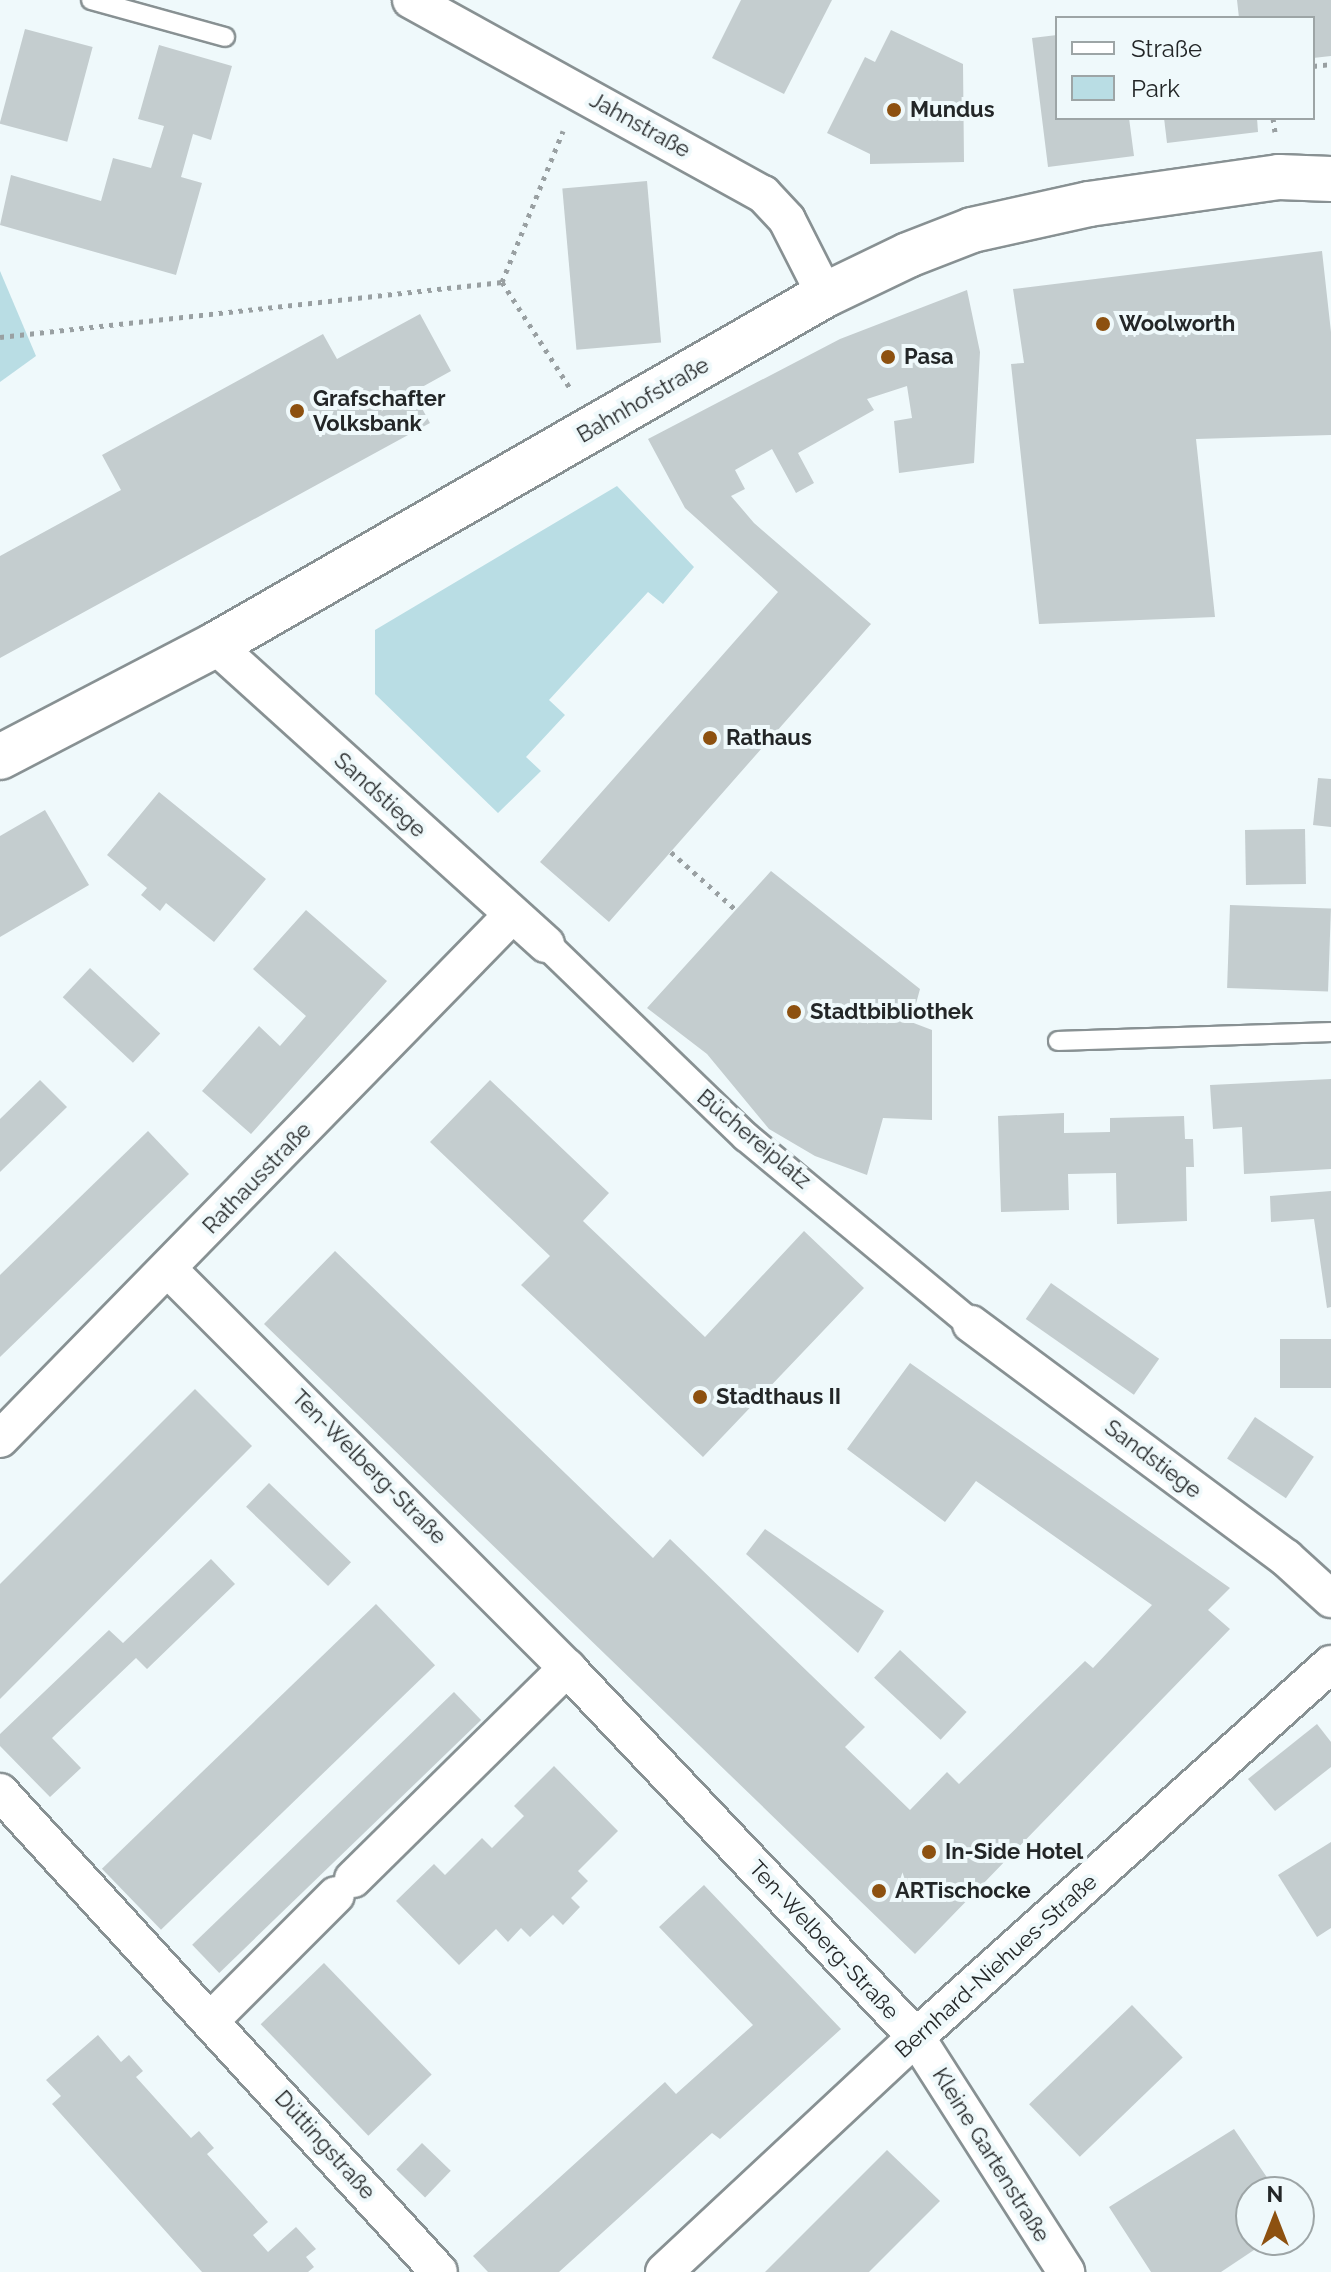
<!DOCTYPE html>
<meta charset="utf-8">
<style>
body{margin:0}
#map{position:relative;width:1331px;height:2272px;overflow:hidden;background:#eff9fb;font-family:Raleway,sans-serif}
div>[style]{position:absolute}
.green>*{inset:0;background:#b9dde4}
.building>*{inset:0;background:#c4cdcf;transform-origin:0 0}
.path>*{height:5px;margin-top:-2.5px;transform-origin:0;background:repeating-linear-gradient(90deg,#99a0a2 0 4px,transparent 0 10px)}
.roads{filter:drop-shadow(2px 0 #889193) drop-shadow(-2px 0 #889193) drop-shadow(0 2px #889193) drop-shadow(0 -2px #889193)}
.service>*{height:18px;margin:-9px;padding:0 9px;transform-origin:9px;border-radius:9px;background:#fff}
.pedestrian>*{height:28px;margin:-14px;padding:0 14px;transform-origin:14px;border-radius:14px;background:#fff}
.minor>*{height:36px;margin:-18px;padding:0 18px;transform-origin:18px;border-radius:18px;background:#fff}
.tertiary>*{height:44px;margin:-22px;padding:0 22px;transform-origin:22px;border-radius:22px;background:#fff}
.dots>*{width:22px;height:22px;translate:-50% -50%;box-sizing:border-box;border:4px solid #eff9fb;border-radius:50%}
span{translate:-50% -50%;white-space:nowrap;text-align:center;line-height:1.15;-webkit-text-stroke:8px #eff9fb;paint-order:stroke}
.poi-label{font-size:22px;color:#232627;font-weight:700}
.left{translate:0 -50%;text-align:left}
.street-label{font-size:22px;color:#232627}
.legend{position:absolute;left:1055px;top:16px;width:260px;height:104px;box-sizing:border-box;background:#eff9fb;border:2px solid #9da5a6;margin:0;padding:10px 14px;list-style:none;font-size:24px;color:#232627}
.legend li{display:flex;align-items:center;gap:16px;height:40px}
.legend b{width:40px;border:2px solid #9da5a6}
.north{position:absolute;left:1235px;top:2176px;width:80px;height:80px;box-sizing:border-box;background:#eff9fb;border:2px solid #9da5a6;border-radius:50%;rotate:0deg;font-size:22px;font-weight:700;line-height:32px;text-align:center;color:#232627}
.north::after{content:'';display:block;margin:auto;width:28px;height:36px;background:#8d5110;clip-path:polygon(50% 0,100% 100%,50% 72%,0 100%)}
</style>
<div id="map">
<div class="green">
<i style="clip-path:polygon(0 271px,36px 356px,0 382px)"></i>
<i style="clip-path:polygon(617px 486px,694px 567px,663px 604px,648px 592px,549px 700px,565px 715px,526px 757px,541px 771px,498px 813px,375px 694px,375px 630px)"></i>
</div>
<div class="building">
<i style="clip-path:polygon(741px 0,832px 0,784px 94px,712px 58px)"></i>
<i style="clip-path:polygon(1237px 0,1331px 0,1331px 56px,1313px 58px,1313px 18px,1239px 18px)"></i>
<i style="left:25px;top:29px;width:70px;height:98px;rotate:15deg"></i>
<i style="clip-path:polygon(891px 30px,963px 64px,964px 162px,870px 164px,870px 154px,827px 133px,865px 57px,875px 62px)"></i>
<i style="clip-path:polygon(1057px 35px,1057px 118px,1129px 118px,1134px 156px,1048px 167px,1032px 38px)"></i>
<i style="clip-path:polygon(159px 45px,232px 66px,211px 140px,193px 134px,181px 177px,202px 183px,176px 275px,0 225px,11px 175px,101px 201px,113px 158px,151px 168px,164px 126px,138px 119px)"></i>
<i style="clip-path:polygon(1164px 118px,1257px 118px,1258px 132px,1167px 143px)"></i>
<i style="left:647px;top:181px;width:162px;height:85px;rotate:85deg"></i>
<i style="clip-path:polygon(1322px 251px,1331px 332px,1331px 435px,1196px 439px,1215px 617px,1039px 624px,1011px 364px,1024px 363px,1013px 289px)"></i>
<i style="clip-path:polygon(967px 290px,980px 352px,974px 463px,899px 473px,894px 421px,912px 418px,907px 386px,867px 399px,874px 410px,798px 453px,814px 483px,796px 493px,772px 449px,735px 470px,745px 489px,731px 496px,754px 523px,871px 624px,609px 922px,540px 862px,778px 592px,685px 508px,648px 439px,840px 339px)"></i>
<i style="clip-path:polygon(420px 314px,451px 371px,413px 392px,430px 423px,0 658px,0 556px,121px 490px,102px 455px,323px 334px,337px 359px)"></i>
<i style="clip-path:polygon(1318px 778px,1331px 779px,1331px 827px,1313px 825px)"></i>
<i style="clip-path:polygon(159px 792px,266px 879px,214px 942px,166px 903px,160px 911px,141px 895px,147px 888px,107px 855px)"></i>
<i style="clip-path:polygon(45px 810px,89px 885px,0 937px,0 836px)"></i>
<i style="left:1305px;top:829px;width:55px;height:60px;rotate:89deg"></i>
<i style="clip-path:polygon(771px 871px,920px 989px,911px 1022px,932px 1030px,932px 1120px,883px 1118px,867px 1175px,815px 1156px,769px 1129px,707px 1054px,647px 1008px)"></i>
<i style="left:1230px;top:905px;width:101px;height:83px;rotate:2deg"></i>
<i style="clip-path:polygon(306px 910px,387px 981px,251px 1134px,202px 1091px,259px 1026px,280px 1046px,306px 1016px,253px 969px)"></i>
<i style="left:90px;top:968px;width:96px;height:40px;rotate:43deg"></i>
<i style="clip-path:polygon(1331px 1079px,1331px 1169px,1244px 1174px,1242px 1127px,1213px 1129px,1210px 1085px)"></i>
<i style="clip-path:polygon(40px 1080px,67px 1107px,0 1172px,0 1119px)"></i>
<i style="clip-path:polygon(490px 1080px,609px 1193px,583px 1221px,705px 1337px,804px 1231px,864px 1288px,703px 1457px,521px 1285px,550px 1256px,430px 1142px)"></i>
<i style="clip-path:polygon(1064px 1113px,1064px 1133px,1110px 1132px,1110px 1118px,1184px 1116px,1185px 1139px,1193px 1139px,1194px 1167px,1186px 1167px,1187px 1221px,1117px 1224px,1116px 1173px,1068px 1174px,1069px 1210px,1001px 1212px,998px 1116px)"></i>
<i style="clip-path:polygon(148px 1131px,189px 1174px,0 1357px,0 1275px)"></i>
<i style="clip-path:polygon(1331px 1191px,1331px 1307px,1327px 1308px,1314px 1219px,1271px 1222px,1270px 1196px)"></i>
<i style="clip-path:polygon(335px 1251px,653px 1558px,670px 1539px,865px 1727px,845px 1747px,910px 1810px,947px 1772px,959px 1784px,1085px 1661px,1093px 1668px,1152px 1605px,976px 1481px,945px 1522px,847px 1449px,910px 1363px,1230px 1588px,1208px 1610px,1230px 1629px,915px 1954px,264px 1324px)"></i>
<i style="left:1051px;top:1283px;width:132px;height:44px;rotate:35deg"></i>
<i style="left:1331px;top:1339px;width:49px;height:51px;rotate:90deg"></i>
<i style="clip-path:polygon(195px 1389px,252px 1446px,0 1699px,0 1584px)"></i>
<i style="left:1255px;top:1417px;width:71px;height:50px;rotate:34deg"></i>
<i style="left:269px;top:1483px;width:114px;height:33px;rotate:44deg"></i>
<i style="clip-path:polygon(765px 1529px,884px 1611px,858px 1653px,746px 1554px)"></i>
<i style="clip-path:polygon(211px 1559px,235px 1584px,147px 1669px,136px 1658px,52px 1738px,81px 1768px,50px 1797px,0 1746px,0 1734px,109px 1630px,123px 1643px)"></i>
<i style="left:376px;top:1604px;width:85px;height:381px;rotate:46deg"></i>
<i style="left:900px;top:1650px;width:91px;height:38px;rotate:43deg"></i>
<i style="left:454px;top:1692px;width:39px;height:364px;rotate:46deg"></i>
<i style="clip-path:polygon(1317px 1724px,1331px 1742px,1331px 1767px,1275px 1811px,1248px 1779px)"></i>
<i style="clip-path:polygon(554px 1766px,618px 1831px,578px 1871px,588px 1881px,571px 1898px,580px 1907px,563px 1925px,553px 1915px,530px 1937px,521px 1928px,508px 1942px,496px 1929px,459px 1965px,396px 1901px,434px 1864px,445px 1875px,482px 1838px,492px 1848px,524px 1816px,514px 1806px)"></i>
<i style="clip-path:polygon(1331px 1842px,1331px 1928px,1317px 1937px,1278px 1875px)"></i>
<i style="clip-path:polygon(704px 1885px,841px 2029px,720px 2139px,712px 2133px,559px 2272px,488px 2272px,473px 2256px,665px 2082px,676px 2094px,753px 2025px,659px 1927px)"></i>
<i style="left:324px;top:1963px;width:155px;height:88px;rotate:46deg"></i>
<i style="left:1132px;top:2005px;width:73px;height:143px;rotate:46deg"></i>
<i style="clip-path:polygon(98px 2035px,121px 2062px,129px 2055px,143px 2071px,136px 2077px,191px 2138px,199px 2131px,214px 2148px,207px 2154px,268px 2222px,253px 2235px,268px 2252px,296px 2227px,316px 2249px,306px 2257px,314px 2267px,308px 2272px,202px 2272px,52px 2104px,61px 2096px,46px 2080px)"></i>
<i style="clip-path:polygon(1234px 2129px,1277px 2192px,1251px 2192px,1251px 2240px,1269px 2240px,1221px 2272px,1151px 2272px,1109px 2207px)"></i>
<i style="left:422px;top:2143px;width:40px;height:37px;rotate:44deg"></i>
<i style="clip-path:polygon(887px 2150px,940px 2201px,869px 2272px,765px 2272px)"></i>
</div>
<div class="path">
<i style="left:1313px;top:66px;width:18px;rotate:-6deg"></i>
<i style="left:1273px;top:118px;width:14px;rotate:82deg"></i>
<i style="left:502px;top:282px;width:163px;rotate:-68deg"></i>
<i style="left:0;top:337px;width:505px;rotate:-6.25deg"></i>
<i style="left:502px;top:282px;width:126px;rotate:57.3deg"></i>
<i style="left:671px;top:852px;width:87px;rotate:41.7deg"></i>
</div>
<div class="roads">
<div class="service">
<i style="left:91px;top:0;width:139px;rotate:15.4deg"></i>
<i style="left:1058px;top:1041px;width:273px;rotate:-1.9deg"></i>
</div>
<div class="pedestrian">
<i style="left:546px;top:944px;width:278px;rotate:44deg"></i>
<i style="left:746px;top:1137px;width:293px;rotate:39.7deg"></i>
</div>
<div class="minor">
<i style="left:411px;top:0;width:402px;rotate:28.9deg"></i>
<i style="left:763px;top:194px;width:35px;rotate:47deg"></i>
<i style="left:787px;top:220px;width:84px;rotate:63.1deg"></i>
<i style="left:215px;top:645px;width:446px;rotate:42.1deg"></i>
<i style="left:168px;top:1269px;width:564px;rotate:45deg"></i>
<i style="left:567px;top:1668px;width:508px;rotate:46.6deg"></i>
<i style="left:916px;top:2037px;width:279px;rotate:57.4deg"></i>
<i style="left:971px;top:1324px;width:392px;rotate:36.6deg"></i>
<i style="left:1286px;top:1558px;width:61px;rotate:42.3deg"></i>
<i style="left:0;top:1439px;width:733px;rotate:-45.66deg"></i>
<i style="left:0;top:1792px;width:650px;rotate:47.55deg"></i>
<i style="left:353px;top:1879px;width:301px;rotate:-44.6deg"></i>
<i style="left:212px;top:2019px;width:175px;rotate:-45deg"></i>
<i style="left:664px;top:2272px;width:345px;rotate:-43deg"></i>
<i style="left:916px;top:2037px;width:558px;rotate:-41.95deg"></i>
</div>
<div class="tertiary">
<i style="left:0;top:757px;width:242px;rotate:-27.5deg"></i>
<i style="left:215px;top:645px;width:703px;rotate:-29.85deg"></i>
<i style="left:825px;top:295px;width:92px;rotate:-25.7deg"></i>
<i style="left:908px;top:255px;width:69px;rotate:-21.3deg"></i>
<i style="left:972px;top:230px;width:120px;rotate:-12.5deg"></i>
<i style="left:1089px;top:204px;width:192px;rotate:-8.1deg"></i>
<i style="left:1279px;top:177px;width:52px;rotate:2.2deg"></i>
</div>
</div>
<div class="dots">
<i style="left:894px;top:110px;background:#8d5110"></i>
<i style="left:1103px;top:324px;background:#8d5110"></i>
<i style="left:888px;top:357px;background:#8d5110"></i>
<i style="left:297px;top:411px;background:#8d5110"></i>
<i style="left:710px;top:738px;background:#8d5110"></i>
<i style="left:794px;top:1012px;background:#8d5110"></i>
<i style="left:700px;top:1397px;background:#8d5110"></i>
<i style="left:929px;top:1852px;background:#8d5110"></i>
<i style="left:879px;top:1891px;background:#8d5110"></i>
</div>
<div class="poi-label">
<span class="left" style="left:910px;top:110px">Mundus</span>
<span class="left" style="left:1119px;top:324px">Woolworth</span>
<span class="left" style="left:904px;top:357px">Pasa</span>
<span class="left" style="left:313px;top:411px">Grafschafter<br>Volksbank</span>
<span class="left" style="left:726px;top:738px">Rathaus</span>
<span class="left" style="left:810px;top:1012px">Stadtbibliothek</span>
<span class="left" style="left:716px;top:1397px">Stadthaus II</span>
<span class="left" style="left:945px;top:1852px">In-Side Hotel</span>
<span class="left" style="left:895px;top:1891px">ARTischocke</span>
</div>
<div class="street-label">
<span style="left:640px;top:125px;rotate:29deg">Jahnstraße</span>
<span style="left:643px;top:400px;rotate:-30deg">Bahnhofstraße</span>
<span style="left:380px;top:795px;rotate:42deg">Sandstiege</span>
<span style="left:754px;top:1139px;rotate:40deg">Büchereiplatz</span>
<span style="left:257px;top:1178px;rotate:-46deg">Rathausstraße</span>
<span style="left:1153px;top:1459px;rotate:37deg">Sandstiege</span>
<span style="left:369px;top:1467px;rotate:45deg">Ten-Welberg-Straße</span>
<span style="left:824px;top:1940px;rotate:47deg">Ten-Welberg-Straße</span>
<span style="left:996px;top:1966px;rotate:-42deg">Bernhard-Niehues-Straße</span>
<span style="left:325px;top:2145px;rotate:48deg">Düttingstraße</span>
<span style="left:991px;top:2155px;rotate:58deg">Kleine Gartenstraße</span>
</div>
<ul class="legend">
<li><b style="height:10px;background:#fff"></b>Straße</li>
<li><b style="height:22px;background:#b9dde4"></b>Park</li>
</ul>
<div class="north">N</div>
</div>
